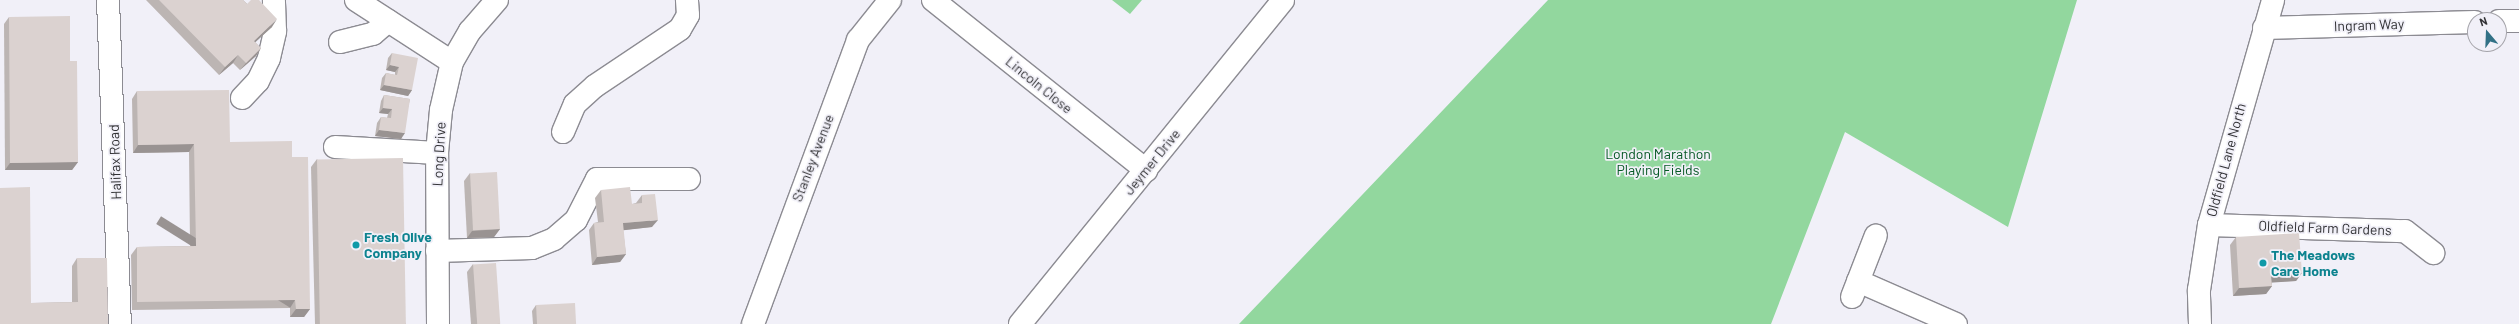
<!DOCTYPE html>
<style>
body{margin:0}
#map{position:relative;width:2519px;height:324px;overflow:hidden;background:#f1f0f8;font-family:Barlow,sans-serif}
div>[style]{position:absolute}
.green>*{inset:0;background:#92d79e}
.roads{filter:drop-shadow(1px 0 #8c8b92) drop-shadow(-1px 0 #8c8b92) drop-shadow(0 1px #8c8b92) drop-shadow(0 -1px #8c8b92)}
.minor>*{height:22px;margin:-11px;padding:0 11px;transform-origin:11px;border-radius:11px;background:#fff}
.wall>*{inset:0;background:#bcb5b3}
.shaded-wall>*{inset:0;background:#999392;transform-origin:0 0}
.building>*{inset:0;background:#dbd2d0;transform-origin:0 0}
.dots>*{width:11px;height:11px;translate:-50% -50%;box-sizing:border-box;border:2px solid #f1f0f8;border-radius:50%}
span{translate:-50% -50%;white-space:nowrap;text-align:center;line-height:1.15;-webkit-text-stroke:3.5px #f1f0f8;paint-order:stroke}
.street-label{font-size:14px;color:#323235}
.park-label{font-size:14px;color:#055824}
.culture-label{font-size:14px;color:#0d838f;font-weight:700}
.left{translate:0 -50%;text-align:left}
.north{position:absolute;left:2467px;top:12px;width:40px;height:40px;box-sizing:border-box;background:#f1f0f8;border:1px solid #a5a4aa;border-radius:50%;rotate:341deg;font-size:11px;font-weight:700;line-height:16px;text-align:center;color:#323235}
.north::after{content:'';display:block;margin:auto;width:14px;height:18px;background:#327186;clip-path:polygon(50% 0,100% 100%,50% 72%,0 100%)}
</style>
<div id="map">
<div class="green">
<i style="clip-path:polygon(1112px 0,1142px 0,1130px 14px)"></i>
<i style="clip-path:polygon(1548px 0,2077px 0,2008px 227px,1845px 132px,1771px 324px,1239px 324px)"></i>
</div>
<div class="roads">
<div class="minor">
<i style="left:108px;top:0;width:324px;rotate:87.9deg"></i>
<i style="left:356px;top:0;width:114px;rotate:32.9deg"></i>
<i style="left:933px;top:0;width:273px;rotate:38.6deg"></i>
<i style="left:2499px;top:21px;width:20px"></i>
<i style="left:2264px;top:28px;width:211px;rotate:-1.6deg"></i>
<i style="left:340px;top:42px;width:34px;rotate:-14deg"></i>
<i style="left:373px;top:34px;width:20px;rotate:-41deg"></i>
<i style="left:242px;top:98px;width:23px;rotate:-47deg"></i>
<i style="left:258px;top:81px;width:25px;rotate:-64deg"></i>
<i style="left:269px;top:58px;width:28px;rotate:-77deg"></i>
<i style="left:275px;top:31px;width:31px;rotate:-92deg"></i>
<i style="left:563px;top:132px;width:30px;rotate:-67deg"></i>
<i style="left:575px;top:104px;width:27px;rotate:-42deg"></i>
<i style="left:595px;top:86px;width:102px;rotate:-33.8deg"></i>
<i style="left:680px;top:29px;width:16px;rotate:-60deg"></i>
<i style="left:688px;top:15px;width:15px;rotate:-94deg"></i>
<i style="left:335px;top:147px;width:102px;rotate:3.4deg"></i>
<i style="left:2209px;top:225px;width:196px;rotate:1.8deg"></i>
<i style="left:2405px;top:231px;width:36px;rotate:38deg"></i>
<i style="left:437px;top:251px;width:95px;rotate:-1.8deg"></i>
<i style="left:532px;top:248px;width:24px;rotate:-22deg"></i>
<i style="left:554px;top:239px;width:29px;rotate:-41deg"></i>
<i style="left:576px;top:220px;width:46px;rotate:-62.9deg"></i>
<i style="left:597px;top:179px;width:92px"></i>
<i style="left:1858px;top:281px;width:107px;rotate:23.7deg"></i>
<i style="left:1852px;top:297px;width:66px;rotate:-68.8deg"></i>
<i style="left:438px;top:324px;width:171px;rotate:-90.3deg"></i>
<i style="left:437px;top:153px;width:43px;rotate:-84.7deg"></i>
<i style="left:441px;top:110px;width:49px;rotate:-77.1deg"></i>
<i style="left:452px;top:62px;width:36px;rotate:-60deg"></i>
<i style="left:470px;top:31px;width:41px;rotate:-48.9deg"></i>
<i style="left:753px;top:324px;width:303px;rotate:-69.7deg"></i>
<i style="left:858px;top:40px;width:51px;rotate:-51.3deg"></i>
<i style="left:1020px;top:324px;width:417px;rotate:-50.9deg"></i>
<i style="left:2200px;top:324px;width:34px;rotate:-92deg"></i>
<i style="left:2199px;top:290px;width:66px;rotate:-81.3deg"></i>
<i style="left:2209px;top:225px;width:234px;rotate:-74.1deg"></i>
</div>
</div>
<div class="wall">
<i style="clip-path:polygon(146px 0,243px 0,272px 27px,255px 42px,261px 48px,256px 56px,240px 70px,233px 63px,219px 75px)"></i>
<i style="clip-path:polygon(9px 17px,70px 61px,78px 162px,72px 170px,5px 170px,4px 24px)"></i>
<i style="clip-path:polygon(392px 53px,412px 90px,408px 96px,380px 90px,382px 78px,386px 73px,395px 75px,395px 72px,386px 70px,388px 58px)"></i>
<i style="clip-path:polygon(137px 91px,230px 142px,292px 157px,310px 309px,304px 317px,290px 317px,290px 308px,132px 310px,131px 255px,137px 247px,190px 246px,189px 152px,133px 153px,132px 99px)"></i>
<i style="clip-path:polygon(384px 95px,410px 99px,401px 139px,375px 136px,377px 123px,381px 117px,387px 118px,388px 114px,379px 113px,381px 101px)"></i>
<i style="clip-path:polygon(317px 159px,406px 324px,315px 324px,311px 167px)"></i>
<i style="clip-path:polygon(470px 173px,500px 229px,494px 237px,467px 238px,464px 181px)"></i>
<i style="clip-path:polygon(601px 190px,632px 204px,636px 203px,642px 195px,652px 227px,623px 230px,626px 254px,620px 262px,592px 265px,589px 230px,594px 223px,598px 222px,595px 198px)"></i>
<i style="clip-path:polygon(2236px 237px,2302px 273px,2296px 281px,2272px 282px,2272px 286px,2266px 294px,2233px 296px,2230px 245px)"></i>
<i style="clip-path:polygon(77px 258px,108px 324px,31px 303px,72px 302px,72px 266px)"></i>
<i style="clip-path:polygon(473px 264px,500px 324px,471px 324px,467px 272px)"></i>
<i style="clip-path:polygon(536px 305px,576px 324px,533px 324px,532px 311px)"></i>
</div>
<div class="shaded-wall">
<i style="clip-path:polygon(277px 19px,272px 27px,249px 48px,254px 41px)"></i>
<i style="clip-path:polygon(261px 48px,256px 56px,240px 70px,246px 63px)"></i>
<i style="clip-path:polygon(238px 55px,233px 63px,219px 75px,225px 67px)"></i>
<i style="clip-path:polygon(390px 65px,399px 67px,395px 72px,386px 70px)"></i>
<i style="clip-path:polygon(384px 85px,412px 90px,408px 96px,380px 90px)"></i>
<i style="clip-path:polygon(383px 108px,392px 109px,388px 114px,379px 113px)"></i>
<i style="clip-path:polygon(379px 130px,405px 133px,401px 139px,375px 136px)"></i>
<i style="clip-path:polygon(194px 144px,189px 152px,133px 153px,138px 145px)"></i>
<i style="clip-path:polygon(78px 162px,72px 170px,5px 170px,10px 163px)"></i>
<i style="clip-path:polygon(658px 220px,652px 227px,617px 231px,623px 223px)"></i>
<i style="clip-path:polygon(500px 229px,494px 237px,467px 238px,472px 231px)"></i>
<i style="clip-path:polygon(626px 254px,620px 262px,592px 265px,597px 257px)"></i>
<i style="clip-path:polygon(2302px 273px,2296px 281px,2266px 283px,2271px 275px)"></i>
<i style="clip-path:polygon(2272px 286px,2266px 294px,2233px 296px,2239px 288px)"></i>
<i style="left:295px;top:300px;width:9px;height:158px;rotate:122deg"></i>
<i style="clip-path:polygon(296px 309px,310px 309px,304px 317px,290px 317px)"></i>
</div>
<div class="building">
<i style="clip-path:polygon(159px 0,243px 0,247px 4px,251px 0,259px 0,277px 19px,254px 41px,261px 48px,246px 63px,238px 55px,225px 67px)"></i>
<i style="clip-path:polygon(70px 16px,70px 61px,77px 61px,78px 162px,10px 163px,9px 17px)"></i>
<i style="clip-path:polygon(392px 53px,418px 58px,412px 90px,384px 85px,386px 73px,397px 75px,399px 67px,390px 65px)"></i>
<i style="clip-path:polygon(229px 90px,230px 142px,292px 141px,292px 157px,308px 157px,310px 309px,296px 309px,295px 300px,137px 302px,137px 247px,196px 246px,194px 144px,138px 145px,137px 91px)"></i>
<i style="clip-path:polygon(384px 95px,410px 99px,405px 133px,379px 130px,381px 117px,391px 118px,392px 109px,383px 108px)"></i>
<i style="left:403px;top:158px;width:166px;height:86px;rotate:89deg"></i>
<i style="left:497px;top:172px;width:57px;height:27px;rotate:87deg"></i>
<i style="clip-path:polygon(30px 187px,31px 303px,78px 302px,77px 258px,107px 258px,108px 324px,0 324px,0 188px)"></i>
<i style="clip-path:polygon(630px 187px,632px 204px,642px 203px,642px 195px,655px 194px,658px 220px,623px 223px,626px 254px,597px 257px,594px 223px,604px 222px,601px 190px)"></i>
<i style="clip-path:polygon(2299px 233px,2302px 273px,2271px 275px,2272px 286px,2239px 288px,2236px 237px)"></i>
<i style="left:496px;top:263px;width:61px;height:23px;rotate:86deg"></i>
<i style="left:575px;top:303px;width:21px;height:39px;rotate:87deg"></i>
</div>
<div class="dots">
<i style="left:356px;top:245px;background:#0f9aa8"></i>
<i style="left:2263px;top:263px;background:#0f9aa8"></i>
</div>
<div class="street-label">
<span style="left:2369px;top:25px;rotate:-2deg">Ingram Way</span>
<span style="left:1039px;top:85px;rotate:39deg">Lincoln Close</span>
<span style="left:439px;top:154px;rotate:-87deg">Long Drive</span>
<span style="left:813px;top:158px;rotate:-69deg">Stanley Avenue</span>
<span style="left:2226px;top:160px;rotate:-75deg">Oldfield Lane North</span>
<span style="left:115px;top:162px;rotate:-92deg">Halifax Road</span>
<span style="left:1152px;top:162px;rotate:-51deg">Jeymer Drive</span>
<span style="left:2325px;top:228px;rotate:2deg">Oldfield Farm Gardens</span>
</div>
<div class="park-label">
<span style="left:1658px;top:162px">London Marathon<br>Playing Fields</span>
</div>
<div class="culture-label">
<span class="left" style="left:364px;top:245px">Fresh Olive<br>Company</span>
<span class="left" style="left:2271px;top:263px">The Meadows<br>Care Home</span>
</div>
<div class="north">N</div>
</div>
